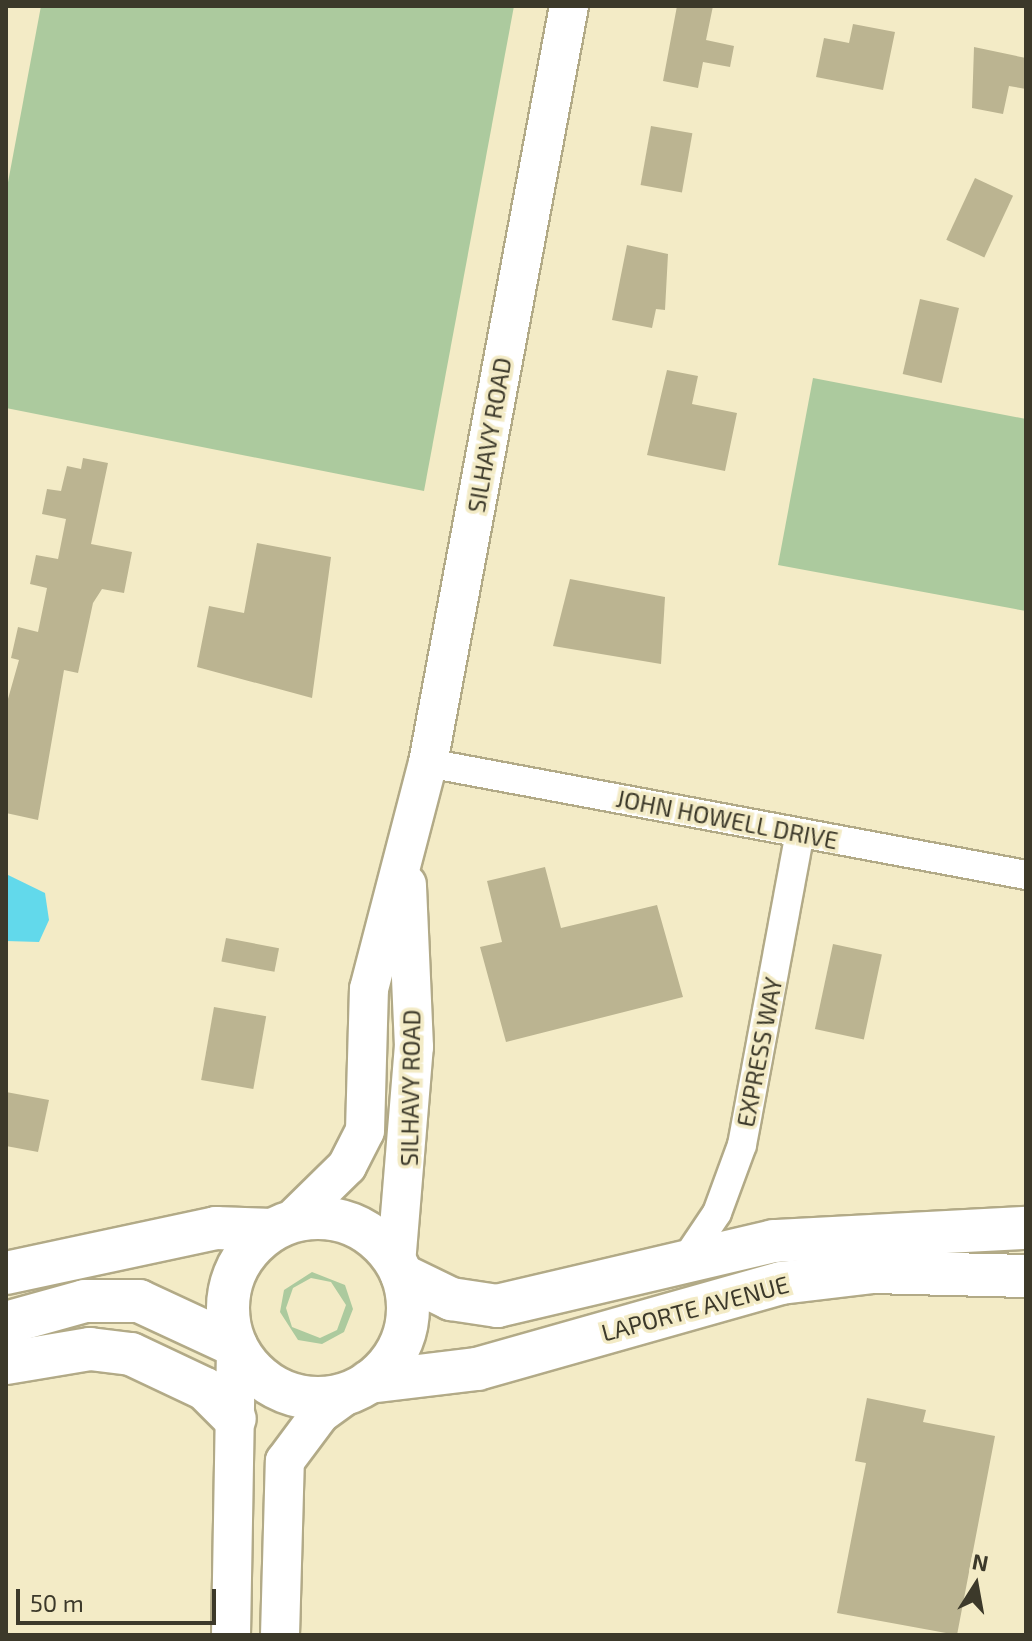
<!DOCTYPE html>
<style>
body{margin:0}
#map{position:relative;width:1032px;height:1641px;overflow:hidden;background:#f3ebc6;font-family:"Exo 2",sans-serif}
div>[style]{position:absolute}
.green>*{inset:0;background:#acca9e}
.water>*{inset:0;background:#62d9eb}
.building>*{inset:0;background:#bbb491;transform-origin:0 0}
.roads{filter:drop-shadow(2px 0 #b2aa87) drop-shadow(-2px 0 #b2aa87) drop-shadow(0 2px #b2aa87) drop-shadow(0 -2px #b2aa87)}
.street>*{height:28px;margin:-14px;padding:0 14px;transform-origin:14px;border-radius:14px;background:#fff}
.secondary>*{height:38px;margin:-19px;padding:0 19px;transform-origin:19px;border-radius:19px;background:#fff}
.primary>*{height:42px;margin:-21px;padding:0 21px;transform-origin:21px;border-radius:21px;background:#fff}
.primary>.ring{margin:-21px;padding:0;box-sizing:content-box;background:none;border:42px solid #fff;border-radius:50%}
span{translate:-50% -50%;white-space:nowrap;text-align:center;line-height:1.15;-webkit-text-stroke:7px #f3ebc6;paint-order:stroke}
.street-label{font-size:24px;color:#3c392a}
.frame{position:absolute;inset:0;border:8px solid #3c392a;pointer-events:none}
.north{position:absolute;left:936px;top:1545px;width:80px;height:80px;-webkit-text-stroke:6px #f3ebc6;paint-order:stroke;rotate:11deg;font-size:22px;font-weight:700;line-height:32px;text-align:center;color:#3c392a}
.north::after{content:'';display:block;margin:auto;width:28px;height:36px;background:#3c392a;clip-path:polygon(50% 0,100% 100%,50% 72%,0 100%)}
.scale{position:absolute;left:16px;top:1589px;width:200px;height:36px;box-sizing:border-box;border:4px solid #3c392a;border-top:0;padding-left:10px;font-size:24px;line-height:28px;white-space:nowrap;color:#3c392a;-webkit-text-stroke:6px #f3ebc6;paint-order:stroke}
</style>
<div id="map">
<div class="green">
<i style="clip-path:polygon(41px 6px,514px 6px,424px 491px,6px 408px,6px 193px)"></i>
<i style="clip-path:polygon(813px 378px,1026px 419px,1026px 611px,778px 565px)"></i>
<i style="clip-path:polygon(evenodd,312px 1272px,345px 1285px,353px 1309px,344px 1332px,322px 1344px,298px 1340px,280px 1312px,284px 1290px,312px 1272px,311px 1278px,331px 1282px,346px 1305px,337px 1330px,320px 1338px,292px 1327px,286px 1308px,293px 1288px,311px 1278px)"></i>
</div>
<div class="water">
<i style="clip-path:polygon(6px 874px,45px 893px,49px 920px,39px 942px,6px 941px)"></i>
</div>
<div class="building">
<i style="clip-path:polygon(677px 6px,713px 6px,706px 40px,734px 46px,730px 67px,703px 62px,698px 88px,663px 81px)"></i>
<i style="clip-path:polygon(853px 24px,895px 32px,883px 90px,816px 77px,824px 38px,849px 43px)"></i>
<i style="clip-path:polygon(974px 47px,1026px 58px,1026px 89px,1009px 86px,1003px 114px,972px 108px)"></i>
<i style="left:651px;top:126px;width:42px;height:60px;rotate:10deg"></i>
<i style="left:975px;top:178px;width:42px;height:68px;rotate:25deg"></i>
<i style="clip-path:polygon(627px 245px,668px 254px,665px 310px,656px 309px,652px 328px,612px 320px)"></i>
<i style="left:920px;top:299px;width:40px;height:77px;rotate:13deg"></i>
<i style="clip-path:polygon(667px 370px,698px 376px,692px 404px,737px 413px,725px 471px,647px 455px)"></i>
<i style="clip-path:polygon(83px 458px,108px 463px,91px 544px,132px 552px,124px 593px,102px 589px,93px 603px,78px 673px,64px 670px,38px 820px,6px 813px,6px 706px,19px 660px,11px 658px,18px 627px,38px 632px,47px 588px,30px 584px,36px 555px,58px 559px,66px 519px,42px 514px,47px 489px,61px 491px,67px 466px,81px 469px)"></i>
<i style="clip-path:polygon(257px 543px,331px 557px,312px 698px,197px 667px,209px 606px,244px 613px)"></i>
<i style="clip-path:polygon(570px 579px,665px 597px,661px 664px,553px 646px)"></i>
<i style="clip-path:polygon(545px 867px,561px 928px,657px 905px,683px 997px,506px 1042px,480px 947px,502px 942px,487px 881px)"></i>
<i style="left:226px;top:938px;width:54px;height:24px;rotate:11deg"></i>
<i style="left:833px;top:944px;width:50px;height:87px;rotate:12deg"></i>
<i style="left:214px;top:1007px;width:53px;height:74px;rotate:10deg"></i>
<i style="clip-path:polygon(6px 1092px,49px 1100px,38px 1152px,6px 1146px)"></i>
<i style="clip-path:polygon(867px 1398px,926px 1410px,923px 1422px,995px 1436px,957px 1635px,837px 1613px,866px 1463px,855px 1461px)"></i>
</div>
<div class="roads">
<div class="street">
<i style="left:428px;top:763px;width:608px;rotate:10.61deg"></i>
<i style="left:686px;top:1259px;width:55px;rotate:-56deg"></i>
<i style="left:717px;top:1213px;width:72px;rotate:-69.8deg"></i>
<i style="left:742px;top:1145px;width:317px;rotate:-79.5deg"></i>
</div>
<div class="secondary">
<i style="left:290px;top:1222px;width:80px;rotate:-44.5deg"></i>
<i style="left:347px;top:1166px;width:39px;rotate:-63deg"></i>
<i style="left:365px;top:1131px;width:142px;rotate:-88.4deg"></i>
<i style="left:369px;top:989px;width:234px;rotate:-75.4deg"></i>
<i style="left:428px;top:763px;width:770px;rotate:-79.45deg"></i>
<i style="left:396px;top:1264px;width:218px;rotate:-85.3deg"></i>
<i style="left:414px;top:1047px;width:163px;rotate:-92.5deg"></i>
<i style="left:231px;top:1635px;width:289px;rotate:-89deg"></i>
<i style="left:280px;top:1635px;width:174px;rotate:-88.4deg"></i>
<i style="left:285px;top:1461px;width:59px;rotate:-53.3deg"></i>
<i style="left:320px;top:1414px;width:41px;rotate:-36deg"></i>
</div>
<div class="primary">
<i class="ring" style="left:228px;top:1218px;width:138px;height:138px"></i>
<i style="left:6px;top:1273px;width:215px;rotate:-12.1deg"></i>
<i style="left:216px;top:1228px;width:56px;rotate:2deg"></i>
<i style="left:402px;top:1275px;width:55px;rotate:26.1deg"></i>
<i style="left:451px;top:1299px;width:47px;rotate:8.7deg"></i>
<i style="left:497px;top:1306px;width:285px;rotate:-13.2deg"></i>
<i style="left:774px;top:1241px;width:252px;rotate:-3deg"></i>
<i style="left:6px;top:1323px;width:82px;rotate:-15.6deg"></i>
<i style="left:85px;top:1301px;width:54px"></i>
<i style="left:139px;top:1301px;width:107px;rotate:24.9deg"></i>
<i style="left:6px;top:1363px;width:85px;rotate:-9.5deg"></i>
<i style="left:90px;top:1349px;width:41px;rotate:7deg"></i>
<i style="left:131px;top:1354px;width:82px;rotate:25.3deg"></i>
<i style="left:205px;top:1389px;width:42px;rotate:45deg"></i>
<i style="left:369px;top:1382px;width:109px;rotate:-6.9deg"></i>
<i style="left:477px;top:1369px;width:316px;rotate:-15.8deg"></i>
<i style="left:781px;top:1283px;width:93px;rotate:-6.8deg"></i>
<i style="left:873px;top:1272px;width:153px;rotate:1.5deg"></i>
</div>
</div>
<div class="street-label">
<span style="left:489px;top:435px;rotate:-80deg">SILHAVY ROAD</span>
<span style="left:727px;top:819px;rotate:11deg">JOHN HOWELL DRIVE</span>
<span style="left:759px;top:1052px;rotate:-79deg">EXPRESS WAY</span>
<span style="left:410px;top:1088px;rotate:-89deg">SILHAVY ROAD</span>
<span style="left:695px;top:1308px;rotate:-15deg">LAPORTE AVENUE</span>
</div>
<div class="frame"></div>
<div class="north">N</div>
<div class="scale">50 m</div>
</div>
